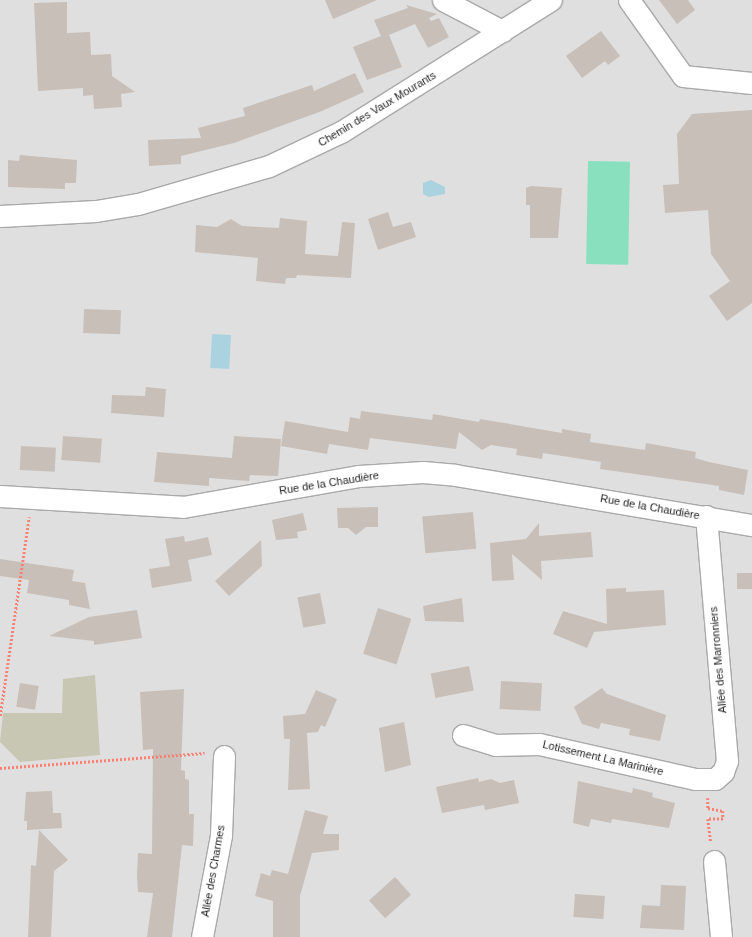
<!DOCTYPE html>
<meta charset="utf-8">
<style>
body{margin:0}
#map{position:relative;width:752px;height:937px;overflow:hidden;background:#f2efe9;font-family:Helvetica,sans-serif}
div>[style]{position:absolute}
.residential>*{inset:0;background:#e0dfdf;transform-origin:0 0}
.construction>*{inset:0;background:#c7c7b4}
.pitch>*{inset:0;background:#88e0be;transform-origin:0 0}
.water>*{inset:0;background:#aad3df;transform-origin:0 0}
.building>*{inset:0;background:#c7bfb8;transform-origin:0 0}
.path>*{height:2.5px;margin-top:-1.25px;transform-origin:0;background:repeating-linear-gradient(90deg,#fa8072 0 2px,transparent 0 4px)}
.roads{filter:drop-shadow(1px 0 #a9a9a9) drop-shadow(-1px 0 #a9a9a9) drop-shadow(0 1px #a9a9a9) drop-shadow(0 -1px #a9a9a9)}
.street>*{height:21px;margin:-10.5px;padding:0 10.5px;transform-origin:10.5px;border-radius:10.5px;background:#fff}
span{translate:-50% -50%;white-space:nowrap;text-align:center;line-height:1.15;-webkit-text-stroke:4px #fff;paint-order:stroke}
.street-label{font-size:11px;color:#222}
</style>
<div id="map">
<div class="residential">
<i style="left:0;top:0;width:752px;height:937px"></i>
</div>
<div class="construction">
<i style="clip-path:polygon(95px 675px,100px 755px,20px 762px,0 742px,3px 713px,62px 713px,63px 679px)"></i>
</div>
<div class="pitch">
<i style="left:588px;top:161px;width:42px;height:103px;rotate:1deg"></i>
</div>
<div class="water">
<i style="clip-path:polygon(431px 180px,445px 187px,445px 194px,429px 197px,423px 194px,423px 183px)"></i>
<i style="left:212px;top:334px;width:19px;height:34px;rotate:3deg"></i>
</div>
<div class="building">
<i style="clip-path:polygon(325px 0,377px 0,333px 19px)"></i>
<i style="clip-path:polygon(659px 0,688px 0,695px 10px,677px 24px)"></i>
<i style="clip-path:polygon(67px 2px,67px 33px,90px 32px,91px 55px,111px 54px,112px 76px,135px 92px,121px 94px,122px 107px,94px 109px,93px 95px,83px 96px,83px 88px,38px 91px,34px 3px)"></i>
<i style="clip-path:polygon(406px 5px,437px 14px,429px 18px,431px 21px,439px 18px,449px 37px,428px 48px,415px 24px,389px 35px,402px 67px,367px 80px,353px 47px,381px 36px,374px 20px,408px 8px)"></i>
<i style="clip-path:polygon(601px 31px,620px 56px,608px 65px,605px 61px,582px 78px,566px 56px)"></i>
<i style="clip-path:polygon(355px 73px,364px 92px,322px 111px,234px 143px,181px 156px,181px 164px,149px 166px,148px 140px,201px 138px,198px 128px,245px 116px,243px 108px,312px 85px,314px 91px)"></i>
<i style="clip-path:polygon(752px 110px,752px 303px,727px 321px,709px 296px,730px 281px,711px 254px,708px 210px,665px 213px,663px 185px,679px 184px,677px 134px,692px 114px)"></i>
<i style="clip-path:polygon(20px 155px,77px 160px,76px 183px,65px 183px,65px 189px,8px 187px,8px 160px,19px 161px)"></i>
<i style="clip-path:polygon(531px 186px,562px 188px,558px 238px,530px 238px,530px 205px,526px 205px,526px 188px)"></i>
<i style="clip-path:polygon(388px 212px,393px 227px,411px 222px,416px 237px,378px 250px,368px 219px)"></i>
<i style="clip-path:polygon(280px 218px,307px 221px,305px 254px,338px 256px,342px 222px,355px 223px,351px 278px,297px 275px,296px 278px,286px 278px,285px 284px,256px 281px,258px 258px,195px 252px,196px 225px,217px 227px,231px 219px,242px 226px,279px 228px)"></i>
<i style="left:84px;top:309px;width:37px;height:24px;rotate:2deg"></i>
<i style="clip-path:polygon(146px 387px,166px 389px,164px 417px,111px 413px,112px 395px,145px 396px)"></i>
<i style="clip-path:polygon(361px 411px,432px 420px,433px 414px,479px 422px,480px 419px,562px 433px,562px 429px,591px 434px,590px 442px,645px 450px,646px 443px,696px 452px,695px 458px,709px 462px,748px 470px,744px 495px,719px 490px,719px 486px,600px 469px,601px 462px,543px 453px,542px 459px,516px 455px,517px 449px,491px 445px,482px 450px,459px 432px,456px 449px,370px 438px,368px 450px,329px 444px,327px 454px,281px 446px,285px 421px,348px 432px,350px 417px,360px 419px)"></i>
<i style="left:63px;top:436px;width:39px;height:24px;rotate:4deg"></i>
<i style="clip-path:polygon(234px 436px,281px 439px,278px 476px,250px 475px,249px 481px,209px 478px,209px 486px,154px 482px,157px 452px,232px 458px)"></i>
<i style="left:21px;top:446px;width:35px;height:24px;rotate:3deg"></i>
<i style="clip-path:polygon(378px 507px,378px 527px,366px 527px,356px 535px,348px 528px,338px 528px,337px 508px)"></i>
<i style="left:473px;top:512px;width:37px;height:51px;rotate:85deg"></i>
<i style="clip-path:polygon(303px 513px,307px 530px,297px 532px,298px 538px,276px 540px,272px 520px)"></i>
<i style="clip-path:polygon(539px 523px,539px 536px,591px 532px,593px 557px,541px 561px,542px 580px,512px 554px,514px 580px,492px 581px,490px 543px,526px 539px)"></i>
<i style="clip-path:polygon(184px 536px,185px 542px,208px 537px,212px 555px,188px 560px,192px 581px,152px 588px,149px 569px,170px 566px,165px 539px)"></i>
<i style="clip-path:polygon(261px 540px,262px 566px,229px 596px,215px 581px)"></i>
<i style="clip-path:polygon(0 559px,74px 570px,72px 581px,85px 583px,90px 609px,69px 605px,69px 600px,27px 593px,29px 580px,0 576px)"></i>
<i style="left:752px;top:573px;width:16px;height:15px;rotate:90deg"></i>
<i style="clip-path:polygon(626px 588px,626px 592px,664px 590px,666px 625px,594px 632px,587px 648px,553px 634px,563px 611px,607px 624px,606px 589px)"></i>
<i style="left:320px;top:593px;width:31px;height:23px;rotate:79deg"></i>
<i style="clip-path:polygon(462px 598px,464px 622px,425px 621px,423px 606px)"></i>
<i style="left:378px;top:608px;width:35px;height:48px;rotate:18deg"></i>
<i style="clip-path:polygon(137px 610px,142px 638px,94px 645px,94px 641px,49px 636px,89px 617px)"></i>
<i style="left:469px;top:666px;width:25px;height:39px;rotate:79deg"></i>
<i style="left:501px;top:681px;width:41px;height:28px;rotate:3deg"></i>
<i style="left:20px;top:683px;width:19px;height:24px;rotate:9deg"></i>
<i style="clip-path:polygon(602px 688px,607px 694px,666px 715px,660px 741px,629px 735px,630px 729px,601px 723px,599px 729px,582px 724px,574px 707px)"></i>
<i style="clip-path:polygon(184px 689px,181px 770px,185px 771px,185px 779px,189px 780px,189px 814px,194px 814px,193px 846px,182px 845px,172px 937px,147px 937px,153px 893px,138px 892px,137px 876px,138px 853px,152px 854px,153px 749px,143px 750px,140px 692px)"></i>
<i style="clip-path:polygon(316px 690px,337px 699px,325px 727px,321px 725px,318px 732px,307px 733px,310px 789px,288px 790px,290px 739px,284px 739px,283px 716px,305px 714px)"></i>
<i style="clip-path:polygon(404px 722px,411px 765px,385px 772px,379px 728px)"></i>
<i style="clip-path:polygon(478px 778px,479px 782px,491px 779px,500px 783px,514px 780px,519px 803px,485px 810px,484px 805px,442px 813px,436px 787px)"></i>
<i style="clip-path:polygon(578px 781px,632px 793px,633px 788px,653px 793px,652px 797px,675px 803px,669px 828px,612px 819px,611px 823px,591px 819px,589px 827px,573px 823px)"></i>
<i style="clip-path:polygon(52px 791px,53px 813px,61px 813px,62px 828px,27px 830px,27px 821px,24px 821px,26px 792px)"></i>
<i style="clip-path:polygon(305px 810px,328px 816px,323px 834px,339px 834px,339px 850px,312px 853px,300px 896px,300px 937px,273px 937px,273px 901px,255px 896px,261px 873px,270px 876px,272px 870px,288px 874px)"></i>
<i style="clip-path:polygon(39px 830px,68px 860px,54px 871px,51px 937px,28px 937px,31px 865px,36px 866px)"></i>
<i style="left:395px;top:877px;width:24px;height:35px;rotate:48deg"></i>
<i style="clip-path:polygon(661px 885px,686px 886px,684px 930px,640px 928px,642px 905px,660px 906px)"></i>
<i style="left:575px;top:894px;width:30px;height:23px;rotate:4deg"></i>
</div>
<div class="path">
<i style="left:0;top:716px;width:201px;rotate:-81.7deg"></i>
<i style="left:0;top:768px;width:205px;rotate:-4.2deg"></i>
<i style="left:708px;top:798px;width:10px;rotate:90deg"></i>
<i style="left:708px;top:808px;width:15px;rotate:11deg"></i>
<i style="left:723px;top:811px;width:8px;rotate:90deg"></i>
<i style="left:723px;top:819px;width:15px;rotate:180deg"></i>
<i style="left:708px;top:819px;width:23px;rotate:83deg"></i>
</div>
<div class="roads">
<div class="street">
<i style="left:443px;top:0;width:67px;rotate:27.7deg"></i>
<i style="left:629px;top:0;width:93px;rotate:54.6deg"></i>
<i style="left:683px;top:76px;width:69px;rotate:5.8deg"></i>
<i style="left:0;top:216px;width:96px;rotate:-3deg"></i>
<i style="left:96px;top:211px;width:43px;rotate:-9.5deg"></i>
<i style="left:138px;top:204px;width:136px;rotate:-16.2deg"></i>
<i style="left:269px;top:166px;width:80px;rotate:-25.3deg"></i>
<i style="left:341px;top:132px;width:248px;rotate:-32.2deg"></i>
<i style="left:0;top:496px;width:183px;rotate:3.4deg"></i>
<i style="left:183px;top:507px;width:179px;rotate:-10deg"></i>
<i style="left:359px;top:476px;width:64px;rotate:-3.6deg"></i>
<i style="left:423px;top:472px;width:32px;rotate:5deg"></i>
<i style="left:455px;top:475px;width:301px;rotate:9.6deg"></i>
<i style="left:463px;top:735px;width:34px;rotate:17deg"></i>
<i style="left:495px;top:745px;width:44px;rotate:-1.3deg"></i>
<i style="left:539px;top:744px;width:160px;rotate:12.6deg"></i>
<i style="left:695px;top:779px;width:20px"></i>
<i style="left:715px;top:779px;width:11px;rotate:-41deg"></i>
<i style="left:723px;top:772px;width:12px;rotate:-70deg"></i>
<i style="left:727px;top:761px;width:246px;rotate:-94.9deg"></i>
<i style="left:714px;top:861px;width:76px;rotate:84.7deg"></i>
<i style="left:202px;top:937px;width:104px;rotate:-79.4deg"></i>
<i style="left:221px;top:835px;width:79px;rotate:-87.8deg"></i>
</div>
</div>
<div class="street-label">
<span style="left:377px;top:109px;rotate:-31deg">Chemin des Vaux Mourants</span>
<span style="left:329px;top:483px;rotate:-9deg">Rue de la Chaudière</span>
<span style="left:650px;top:507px;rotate:10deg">Rue de la Chaudière</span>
<span style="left:718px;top:660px;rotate:-95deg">Allée des Marronniers</span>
<span style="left:603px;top:758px;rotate:13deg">Lotissement La Marinière</span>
<span style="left:213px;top:871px;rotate:-80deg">Allée des Charmes</span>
</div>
</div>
